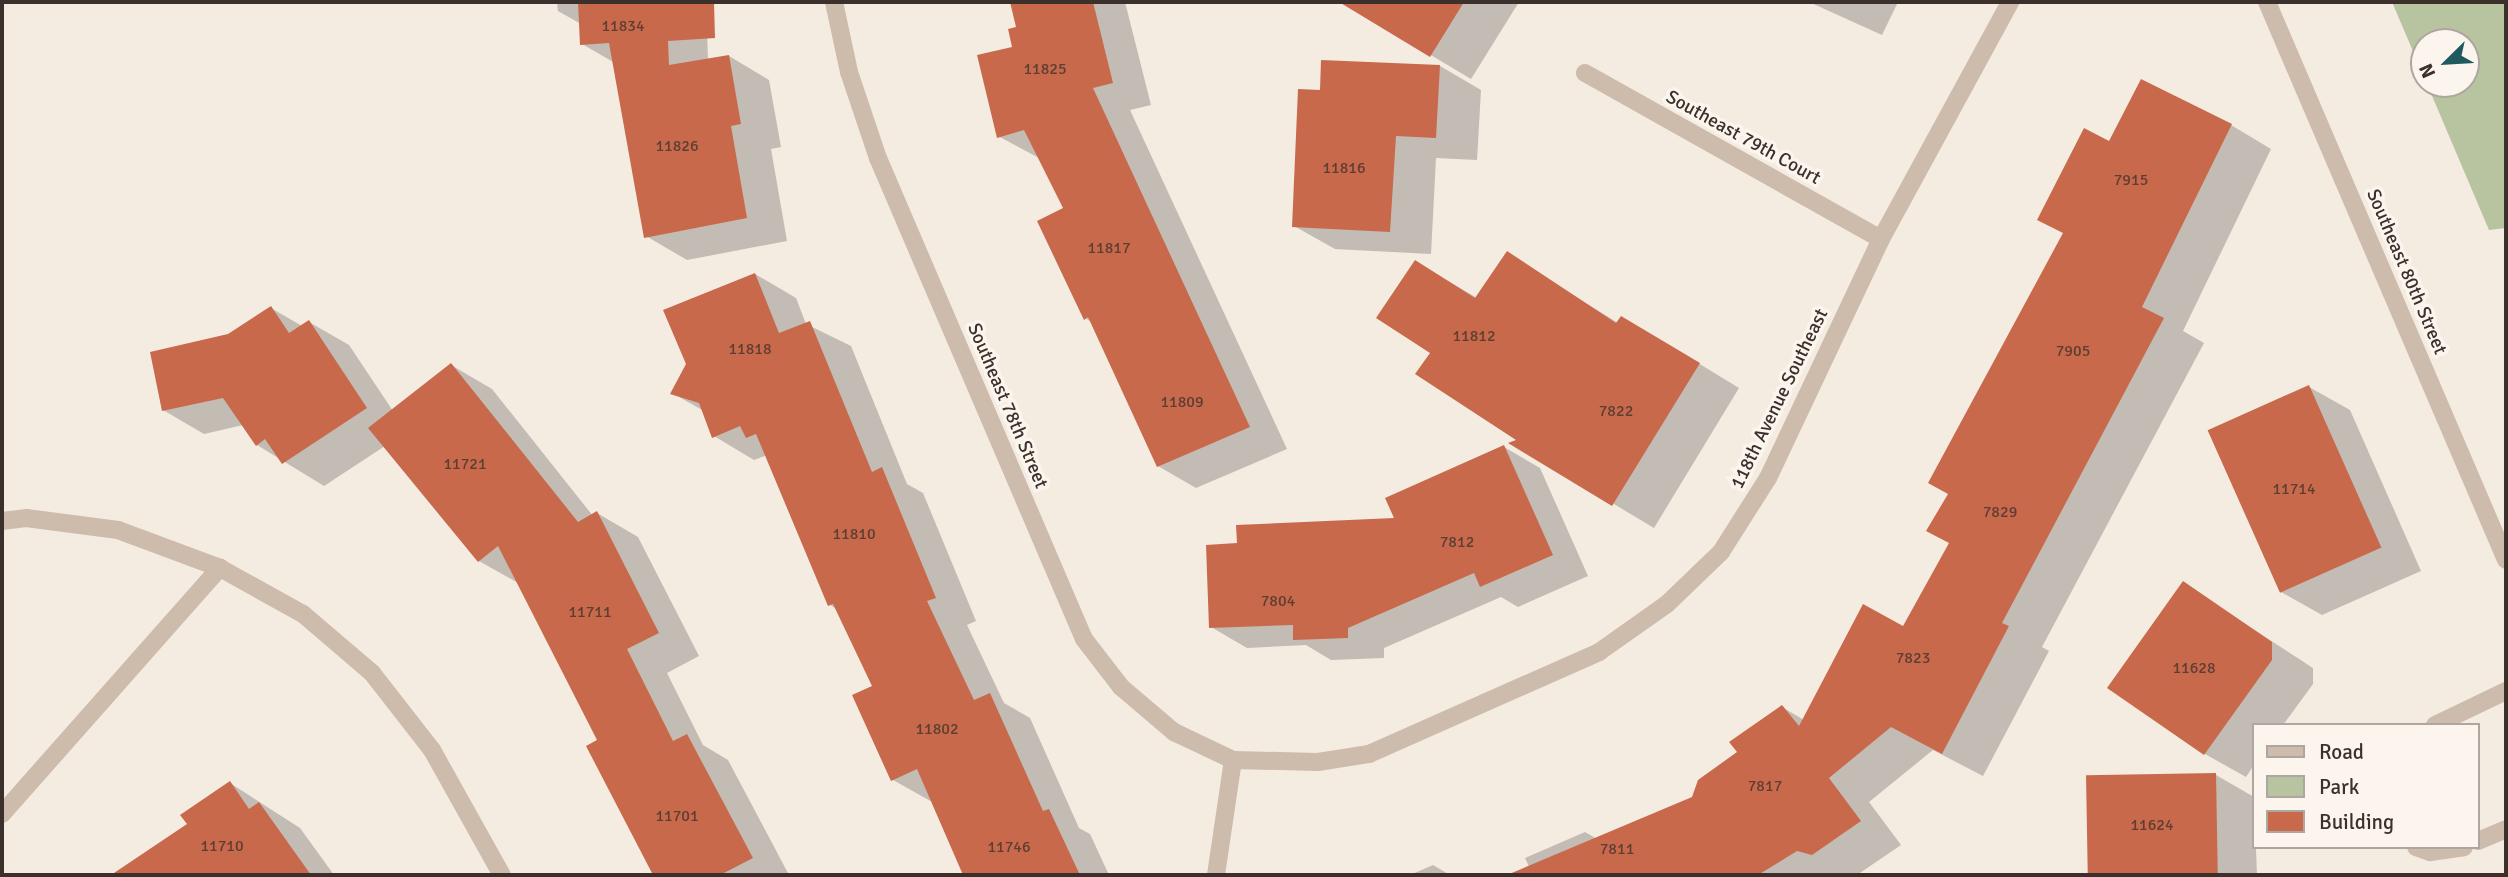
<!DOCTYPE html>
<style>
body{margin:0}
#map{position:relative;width:2508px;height:877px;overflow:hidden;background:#f4ebe1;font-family:Signika,sans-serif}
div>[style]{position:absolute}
.green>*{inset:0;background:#b8c4a0}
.shadow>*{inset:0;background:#0003}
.building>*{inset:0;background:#c8694b;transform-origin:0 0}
.lane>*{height:18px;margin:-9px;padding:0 9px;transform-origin:9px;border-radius:9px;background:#cdbbac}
.street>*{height:18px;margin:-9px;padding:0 9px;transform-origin:9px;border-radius:9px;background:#cdbbac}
span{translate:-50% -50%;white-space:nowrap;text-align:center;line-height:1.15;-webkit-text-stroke:7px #fbf5ee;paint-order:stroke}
.number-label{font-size:16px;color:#5e3e33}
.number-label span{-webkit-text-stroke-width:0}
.street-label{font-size:19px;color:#3b302b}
.frame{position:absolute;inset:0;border:4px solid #3b302b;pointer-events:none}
.legend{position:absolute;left:2252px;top:723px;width:228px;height:126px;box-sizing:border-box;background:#fbf5ee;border:2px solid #aea6a0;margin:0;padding:9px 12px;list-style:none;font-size:21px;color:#3b302b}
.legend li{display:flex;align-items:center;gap:14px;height:35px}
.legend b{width:35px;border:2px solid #aea6a0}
.north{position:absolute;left:2410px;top:28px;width:70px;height:70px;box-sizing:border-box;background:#fbf5ee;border:2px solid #aea6a0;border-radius:50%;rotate:246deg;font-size:19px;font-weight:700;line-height:28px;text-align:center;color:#3b302b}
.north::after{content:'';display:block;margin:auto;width:24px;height:32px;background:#1f5a5e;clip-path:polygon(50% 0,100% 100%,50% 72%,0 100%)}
</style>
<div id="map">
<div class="green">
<i style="clip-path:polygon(2392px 2px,2506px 2px,2506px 228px,2489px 230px,2427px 84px,2466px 84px,2466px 42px,2424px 42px,2424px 77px)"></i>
</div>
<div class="shadow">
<i style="clip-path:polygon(557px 2px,706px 2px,708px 60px,729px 56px,769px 80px,781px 147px,771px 149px,787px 241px,687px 260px,646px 236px,615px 63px,582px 44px,581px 24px,558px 11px)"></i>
<i style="clip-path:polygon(1012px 2px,1125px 2px,1151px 105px,1130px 110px,1287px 449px,1196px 488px,1158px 466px,1093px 323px,1085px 318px,1065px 209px,1039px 158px,998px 136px,1019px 29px)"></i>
<i style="clip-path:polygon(1342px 2px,1519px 2px,1471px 79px)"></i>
<i style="clip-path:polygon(1809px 2px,1898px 2px,1882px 35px)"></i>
<i style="clip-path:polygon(1440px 66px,1481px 90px,1477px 160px,1436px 158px,1431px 254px,1335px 249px,1294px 226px,1321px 92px)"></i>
<i style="clip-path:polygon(2231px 125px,2271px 149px,2183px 331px,2204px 343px,2042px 647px,2049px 651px,1983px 776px,1933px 750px,1869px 802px,1901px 845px,1857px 875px,1533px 875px,1525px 858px,1585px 832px,1597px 839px,1693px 799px,1782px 707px,1804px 720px,1904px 628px,1951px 543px,1950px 494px,2065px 234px,2110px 143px)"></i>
<i style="clip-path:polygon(1507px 254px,1618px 323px,1662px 341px,1739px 388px,1654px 528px,1512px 443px,1520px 440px,1432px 353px,1416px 262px,1477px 298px)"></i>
<i style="clip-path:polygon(755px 274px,796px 298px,806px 324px,851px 346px,907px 484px,923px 493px,976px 621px,967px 625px,1004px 703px,1030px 718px,1079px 828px,1090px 834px,1109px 875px,965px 875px,934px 803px,893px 780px,875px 687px,838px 610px,829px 604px,767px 455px,754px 460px,714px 436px,704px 411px,672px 393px)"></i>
<i style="clip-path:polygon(271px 308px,302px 326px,309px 322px,349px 345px,393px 411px,451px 365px,492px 389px,593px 516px,597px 513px,638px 537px,699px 656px,667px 673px,703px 745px,728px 760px,789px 875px,664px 875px,652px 868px,600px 741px,520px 584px,479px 561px,385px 446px,324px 486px,257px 445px,243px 425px,204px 434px,163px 410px,229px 336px)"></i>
<i style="clip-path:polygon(2309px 387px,2350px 410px,2421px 571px,2322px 615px,2281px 592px)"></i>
<i style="clip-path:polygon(1504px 447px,1540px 468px,1588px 576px,1518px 607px,1501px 597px,1384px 648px,1384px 658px,1331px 660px,1306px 645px,1247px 648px,1211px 627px,1239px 545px,1397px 520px)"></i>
<i style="clip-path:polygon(2184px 584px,2313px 668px,2313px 684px,2283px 725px,2254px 725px,2254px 765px,2246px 777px,2205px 754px)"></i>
<i style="clip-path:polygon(2216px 775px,2254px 797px,2257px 875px,2089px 875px,2088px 777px)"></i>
<i style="clip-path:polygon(230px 783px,300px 828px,334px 875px,129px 875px,124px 868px,189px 824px)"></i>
<i style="clip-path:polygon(1433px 865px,1450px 875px,1410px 875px)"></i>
</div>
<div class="building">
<i style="clip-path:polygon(578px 2px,714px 2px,715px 38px,668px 41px,669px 65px,729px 55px,741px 124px,731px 126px,747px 218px,644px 238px,609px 43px,580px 45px)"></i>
<i style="clip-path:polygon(1010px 2px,1093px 2px,1113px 83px,1093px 88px,1250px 427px,1157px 467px,1088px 317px,1084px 320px,1037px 221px,1063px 208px,1024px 130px,997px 138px,977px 55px,1012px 47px,1008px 29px,1016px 27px)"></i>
<i style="clip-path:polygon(1339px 2px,1464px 2px,1430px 57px)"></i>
<i style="clip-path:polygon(1321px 60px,1440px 65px,1436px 138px,1396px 136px,1390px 232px,1292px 227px,1298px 89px,1320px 90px)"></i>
<i style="clip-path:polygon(2141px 79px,2232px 124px,2142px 307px,2164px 318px,2002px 623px,2009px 626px,1942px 754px,1891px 727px,1829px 778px,1861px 821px,1812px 855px,1797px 851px,1758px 875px,1507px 875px,1692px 797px,1698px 780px,1737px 752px,1729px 742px,1782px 705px,1799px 726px,1863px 604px,1903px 626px,1949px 543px,1926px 531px,1948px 494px,1928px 483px,2063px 233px,2037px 220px,2084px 128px,2109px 141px)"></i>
<i style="clip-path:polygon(1507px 251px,1616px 323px,1621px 316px,1700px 363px,1612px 506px,1508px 443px,1516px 440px,1415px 374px,1430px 353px,1376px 318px,1415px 260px,1475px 298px)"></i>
<i style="clip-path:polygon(755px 273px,779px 333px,810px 321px,872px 472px,882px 467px,936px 598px,927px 601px,974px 700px,990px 693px,1043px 811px,1049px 809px,1080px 875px,963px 875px,917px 769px,891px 781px,852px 695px,872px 686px,833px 604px,828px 606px,756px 434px,746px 438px,740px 426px,712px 438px,699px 403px,670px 394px,686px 364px,663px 310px)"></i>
<i style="clip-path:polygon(271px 306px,289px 333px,309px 320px,367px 408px,282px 464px,265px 439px,256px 446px,223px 398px,162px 411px,150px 352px,228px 334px)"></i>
<i style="clip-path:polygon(451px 363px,578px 522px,597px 511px,659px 633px,627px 649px,673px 741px,687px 734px,753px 858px,720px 875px,653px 875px,586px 746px,597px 740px,498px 546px,478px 562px,368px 428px)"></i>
<i style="left:2309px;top:385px;width:178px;height:111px;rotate:66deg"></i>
<i style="clip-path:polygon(1504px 445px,1553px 555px,1480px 587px,1474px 573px,1348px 628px,1348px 638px,1293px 640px,1293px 625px,1209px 628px,1206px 545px,1237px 543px,1236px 525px,1394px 518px,1385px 498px)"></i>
<i style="clip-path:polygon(2183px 581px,2272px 642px,2272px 660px,2204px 755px,2107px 688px)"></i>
<i style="left:2216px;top:773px;width:102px;height:130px;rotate:89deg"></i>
<i style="clip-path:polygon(230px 781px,249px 809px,259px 802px,311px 875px,111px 875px,187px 824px,180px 815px)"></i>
</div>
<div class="lane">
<i style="left:2px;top:814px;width:329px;rotate:-48.5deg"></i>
</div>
<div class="street">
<i style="left:834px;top:2px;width:72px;rotate:77.9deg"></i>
<i style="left:849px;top:72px;width:91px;rotate:71.4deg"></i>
<i style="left:878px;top:158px;width:523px;rotate:66.82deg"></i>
<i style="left:1084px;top:639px;width:61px;rotate:52.4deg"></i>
<i style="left:1121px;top:687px;width:70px;rotate:40.3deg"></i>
<i style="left:1174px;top:732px;width:65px;rotate:25.4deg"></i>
<i style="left:1233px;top:760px;width:85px;rotate:1.3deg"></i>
<i style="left:1318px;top:762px;width:52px;rotate:-8.9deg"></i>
<i style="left:1369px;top:754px;width:252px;rotate:-23.9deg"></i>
<i style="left:1599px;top:652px;width:83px;rotate:-35.2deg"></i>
<i style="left:1667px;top:604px;width:75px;rotate:-43.9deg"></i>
<i style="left:1721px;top:552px;width:88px;rotate:-57.6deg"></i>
<i style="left:1768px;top:478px;width:264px;rotate:-64.7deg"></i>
<i style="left:1881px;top:239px;width:270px;rotate:-61.4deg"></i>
<i style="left:2267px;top:2px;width:607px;rotate:66.81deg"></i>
<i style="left:1585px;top:73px;width:339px;rotate:29.3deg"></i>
<i style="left:2px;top:521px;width:24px;rotate:-7deg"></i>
<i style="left:26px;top:518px;width:93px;rotate:7.4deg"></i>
<i style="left:118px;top:530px;width:109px;rotate:20.4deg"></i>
<i style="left:220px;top:568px;width:95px;rotate:29deg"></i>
<i style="left:303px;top:614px;width:91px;rotate:40.5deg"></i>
<i style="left:372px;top:673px;width:98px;rotate:52.1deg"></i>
<i style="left:432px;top:750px;width:143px;rotate:60.8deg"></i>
<i style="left:2435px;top:725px;width:79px;rotate:-25.6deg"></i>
<i style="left:2478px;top:841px;width:30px;rotate:-23deg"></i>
<i style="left:2416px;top:847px;width:15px;rotate:20deg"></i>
<i style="left:2430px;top:852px;width:34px;rotate:-8deg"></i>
<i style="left:1216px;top:875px;width:116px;rotate:-81.6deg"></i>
</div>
<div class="number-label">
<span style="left:623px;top:26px">11834</span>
<span style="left:1045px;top:69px">11825</span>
<span style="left:677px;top:146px">11826</span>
<span style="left:1344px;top:168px">11816</span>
<span style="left:2131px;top:180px">7915</span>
<span style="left:1109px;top:248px">11817</span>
<span style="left:1474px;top:336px">11812</span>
<span style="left:750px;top:349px">11818</span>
<span style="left:2073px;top:351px">7905</span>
<span style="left:1182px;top:402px">11809</span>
<span style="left:1616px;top:411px">7822</span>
<span style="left:465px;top:464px">11721</span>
<span style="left:2294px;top:489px">11714</span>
<span style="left:2000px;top:512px">7829</span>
<span style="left:854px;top:534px">11810</span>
<span style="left:1457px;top:542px">7812</span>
<span style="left:1278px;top:601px">7804</span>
<span style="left:590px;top:612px">11711</span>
<span style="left:1913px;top:658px">7823</span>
<span style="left:2194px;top:668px">11628</span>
<span style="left:937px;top:729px">11802</span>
<span style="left:1765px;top:786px">7817</span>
<span style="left:677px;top:816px">11701</span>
<span style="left:2152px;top:825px">11624</span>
<span style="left:222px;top:846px">11710</span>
<span style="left:1009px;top:847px">11746</span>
<span style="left:1617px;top:849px">7811</span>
</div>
<div class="street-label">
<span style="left:1743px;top:138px;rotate:29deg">Southeast 79th Court</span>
<span style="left:2406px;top:272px;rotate:67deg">Southeast 80th Street</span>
<span style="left:1780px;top:399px;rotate:-64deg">118th Avenue Southeast</span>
<span style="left:1007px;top:406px;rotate:67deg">Southeast 78th Street</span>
</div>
<div class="frame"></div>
<ul class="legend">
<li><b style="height:9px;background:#cdbbac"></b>Road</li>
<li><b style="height:19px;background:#b8c4a0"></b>Park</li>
<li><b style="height:19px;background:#c8694b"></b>Building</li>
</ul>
<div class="north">N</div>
</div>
